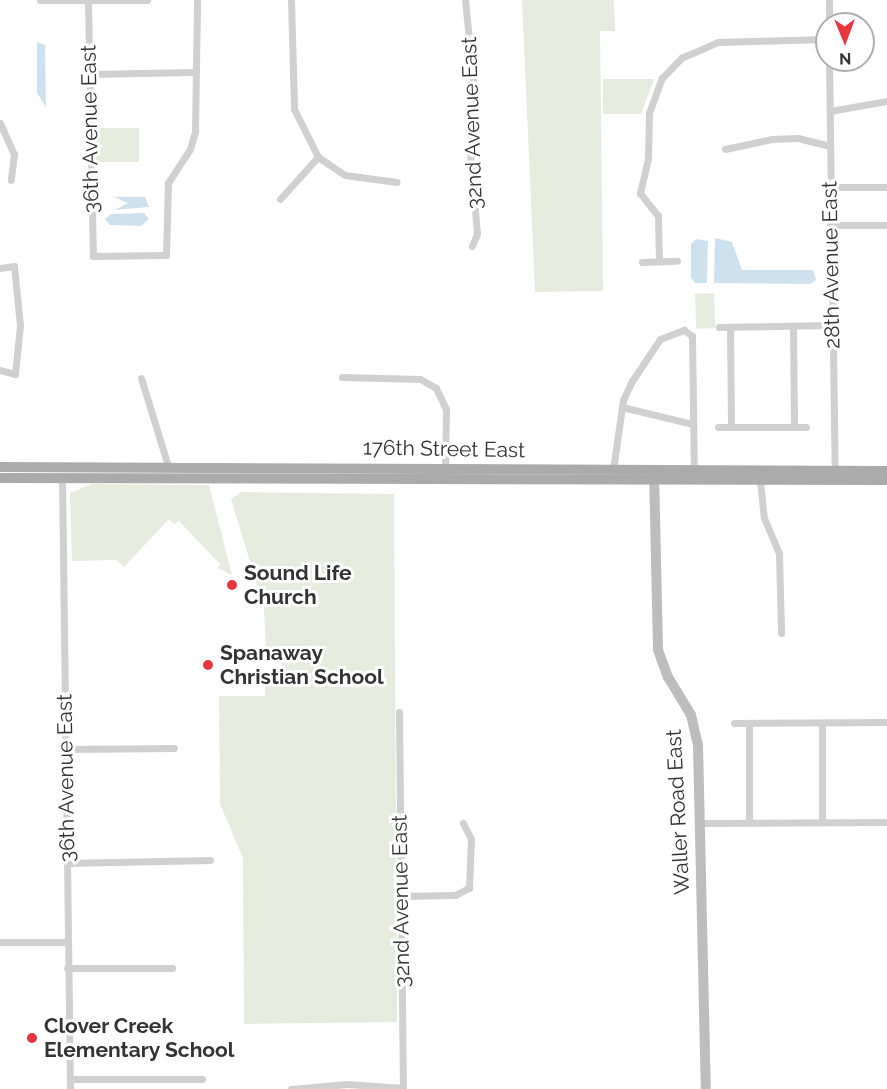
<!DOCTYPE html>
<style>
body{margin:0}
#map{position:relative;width:887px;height:1089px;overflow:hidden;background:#fff;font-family:Raleway,sans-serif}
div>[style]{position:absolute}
.green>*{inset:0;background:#e5ecde;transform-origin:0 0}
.water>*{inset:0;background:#cee1ee}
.street>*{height:7px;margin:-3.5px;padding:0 3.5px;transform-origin:3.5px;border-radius:3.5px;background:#d0d0d0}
.secondary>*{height:10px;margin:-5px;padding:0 5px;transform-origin:5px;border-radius:5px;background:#bdbdbd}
.primary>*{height:10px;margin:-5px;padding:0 5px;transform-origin:5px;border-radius:5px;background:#ababab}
.dots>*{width:16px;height:16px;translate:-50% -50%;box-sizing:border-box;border:3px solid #fff;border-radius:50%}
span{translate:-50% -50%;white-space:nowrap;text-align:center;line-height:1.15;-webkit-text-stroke:6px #fff;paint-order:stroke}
.street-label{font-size:21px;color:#333}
.poi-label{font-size:21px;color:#333;font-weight:700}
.left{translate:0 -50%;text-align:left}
.north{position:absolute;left:815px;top:12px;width:60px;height:60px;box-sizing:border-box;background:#fff;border:2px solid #adadad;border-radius:50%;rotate:179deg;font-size:16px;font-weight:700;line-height:24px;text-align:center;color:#333}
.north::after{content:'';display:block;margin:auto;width:21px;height:27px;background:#e83641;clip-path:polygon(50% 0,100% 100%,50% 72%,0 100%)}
</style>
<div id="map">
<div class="green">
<i style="clip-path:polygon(522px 0,614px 0,615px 31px,600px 31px,603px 291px,535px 292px)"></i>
<i style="clip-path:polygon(603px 79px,654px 79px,641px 114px,603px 114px)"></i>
<i style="left:96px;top:128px;width:43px;height:34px"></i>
<i style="left:714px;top:293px;width:35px;height:19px;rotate:88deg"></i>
<i style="clip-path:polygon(92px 484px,209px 485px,232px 575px,218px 568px,220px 564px,179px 521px,174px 524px,169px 519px,124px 567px,116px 560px,72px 561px,70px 493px)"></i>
<i style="clip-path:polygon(241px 492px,394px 494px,397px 1022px,244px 1024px,243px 858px,220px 804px,219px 696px,265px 696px,265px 687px,283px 684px,285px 672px,282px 664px,266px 657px,264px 608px,231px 499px)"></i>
</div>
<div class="water">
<i style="clip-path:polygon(37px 42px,45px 45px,46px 107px,37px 93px)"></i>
<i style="clip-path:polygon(114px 197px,145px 197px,149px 207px,115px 210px,128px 203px)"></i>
<i style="clip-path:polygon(144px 213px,149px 219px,141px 226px,110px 225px,105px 219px,111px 214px)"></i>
<i style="clip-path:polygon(715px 238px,732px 242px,742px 270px,813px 270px,816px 280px,811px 284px,714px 283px)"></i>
<i style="clip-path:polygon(696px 239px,708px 241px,707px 283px,695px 283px,691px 278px,691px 244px)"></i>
</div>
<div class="street">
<i style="left:40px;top:0;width:107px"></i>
<i style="left:291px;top:0;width:109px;rotate:88.4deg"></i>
<i style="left:294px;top:109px;width:54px;rotate:63.4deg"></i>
<i style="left:465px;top:0;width:77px;rotate:84.1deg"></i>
<i style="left:473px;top:77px;width:75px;rotate:92.3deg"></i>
<i style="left:470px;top:152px;width:82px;rotate:85.1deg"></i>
<i style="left:477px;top:234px;width:13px;rotate:113deg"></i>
<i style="left:829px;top:0;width:24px;rotate:90deg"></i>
<i style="left:88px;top:1px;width:255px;rotate:88.9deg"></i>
<i style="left:93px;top:256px;width:73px;rotate:-0.8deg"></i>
<i style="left:166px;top:255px;width:72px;rotate:-88.4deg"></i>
<i style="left:168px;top:183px;width:40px;rotate:-57.1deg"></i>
<i style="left:190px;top:149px;width:19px;rotate:-74deg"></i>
<i style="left:195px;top:131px;width:131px;rotate:-89.1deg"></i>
<i style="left:829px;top:60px;width:411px;rotate:89.2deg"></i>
<i style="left:89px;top:74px;width:105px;rotate:-1.1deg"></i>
<i style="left:830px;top:111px;width:58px;rotate:-10deg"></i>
<i style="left:0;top:123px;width:34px;rotate:66deg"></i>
<i style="left:14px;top:154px;width:26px;rotate:97deg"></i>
<i style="left:725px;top:149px;width:48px;rotate:-12deg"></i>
<i style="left:772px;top:139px;width:26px;rotate:-2deg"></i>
<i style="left:798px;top:138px;width:33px;rotate:14deg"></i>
<i style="left:831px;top:187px;width:56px"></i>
<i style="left:280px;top:199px;width:57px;rotate:-47.9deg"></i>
<i style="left:318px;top:157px;width:32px;rotate:34deg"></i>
<i style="left:345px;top:175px;width:52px;rotate:7.7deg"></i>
<i style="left:830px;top:225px;width:57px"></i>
<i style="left:659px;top:261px;width:45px;rotate:-91.3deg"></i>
<i style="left:658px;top:216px;width:29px;rotate:-128deg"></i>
<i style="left:640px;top:193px;width:36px;rotate:-77deg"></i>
<i style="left:648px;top:158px;width:45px;rotate:-88.7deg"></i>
<i style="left:649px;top:113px;width:37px;rotate:-70deg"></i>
<i style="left:662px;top:78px;width:28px;rotate:-46deg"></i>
<i style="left:681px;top:58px;width:40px;rotate:-23.4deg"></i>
<i style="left:718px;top:42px;width:109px;rotate:-1.6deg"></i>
<i style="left:642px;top:262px;width:35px;rotate:-2deg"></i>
<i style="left:0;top:268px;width:14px;rotate:-8deg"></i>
<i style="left:14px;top:266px;width:59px;rotate:84.2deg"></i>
<i style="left:20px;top:325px;width:49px;rotate:95.8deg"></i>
<i style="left:15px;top:374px;width:16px;rotate:-165deg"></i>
<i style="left:793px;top:326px;width:101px;rotate:89.4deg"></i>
<i style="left:719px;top:327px;width:113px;rotate:-1deg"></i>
<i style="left:730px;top:327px;width:100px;rotate:89.4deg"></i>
<i style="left:342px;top:377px;width:78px;rotate:1.5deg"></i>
<i style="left:420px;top:379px;width:18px;rotate:29deg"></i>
<i style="left:436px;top:388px;width:23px;rotate:65deg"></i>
<i style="left:446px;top:409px;width:63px;rotate:90.9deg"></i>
<i style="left:141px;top:378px;width:92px;rotate:72.9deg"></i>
<i style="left:622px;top:407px;width:73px;rotate:13.5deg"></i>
<i style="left:718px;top:427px;width:88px"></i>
<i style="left:613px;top:470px;width:71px;rotate:-81.9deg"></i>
<i style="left:623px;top:400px;width:21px;rotate:-65deg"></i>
<i style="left:632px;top:381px;width:50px;rotate:-56.3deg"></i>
<i style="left:660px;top:339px;width:26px;rotate:-21deg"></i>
<i style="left:684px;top:330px;width:10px;rotate:37deg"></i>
<i style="left:692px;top:336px;width:135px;rotate:89.2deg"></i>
<i style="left:62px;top:477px;width:612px;rotate:89.25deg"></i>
<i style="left:760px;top:481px;width:37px;rotate:84deg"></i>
<i style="left:764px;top:518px;width:39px;rotate:67deg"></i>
<i style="left:779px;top:554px;width:79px;rotate:88.5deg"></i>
<i style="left:399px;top:712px;width:377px;rotate:89.4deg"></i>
<i style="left:734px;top:723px;width:153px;rotate:-0.4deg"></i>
<i style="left:822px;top:723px;width:99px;rotate:90deg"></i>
<i style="left:749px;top:724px;width:98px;rotate:90deg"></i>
<i style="left:65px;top:749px;width:109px;rotate:-0.5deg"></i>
<i style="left:702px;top:823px;width:185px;rotate:-0.3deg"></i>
<i style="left:67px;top:863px;width:143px;rotate:-1.2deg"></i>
<i style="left:401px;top:896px;width:54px;rotate:-1.1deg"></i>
<i style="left:455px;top:895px;width:16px;rotate:-27deg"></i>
<i style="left:469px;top:888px;width:49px;rotate:-87.7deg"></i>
<i style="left:471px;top:839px;width:18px;rotate:-117deg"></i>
<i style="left:0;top:942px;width:67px"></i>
<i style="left:67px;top:968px;width:105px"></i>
<i style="left:70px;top:1079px;width:132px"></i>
<i style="left:291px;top:1089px;width:56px;rotate:-5.1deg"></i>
<i style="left:347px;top:1084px;width:56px;rotate:4.1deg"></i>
</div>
<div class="secondary">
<i style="left:654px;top:472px;width:178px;rotate:88.7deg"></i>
<i style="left:658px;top:650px;width:29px;rotate:70deg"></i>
<i style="left:668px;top:677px;width:44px;rotate:58.8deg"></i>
<i style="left:691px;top:715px;width:31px;rotate:77deg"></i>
<i style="left:698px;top:745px;width:344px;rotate:88.7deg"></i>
</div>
<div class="primary">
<i style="left:0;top:467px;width:887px;rotate:0.26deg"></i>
<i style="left:0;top:478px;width:887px;rotate:0.13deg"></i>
</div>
<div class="dots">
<i style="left:232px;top:585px;background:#e83641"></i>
<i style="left:208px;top:665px;background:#e83641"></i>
<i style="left:32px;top:1038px;background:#e83641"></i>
</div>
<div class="street-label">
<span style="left:472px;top:123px;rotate:-92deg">32nd Avenue East</span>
<span style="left:90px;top:129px;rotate:-91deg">36th Avenue East</span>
<span style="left:831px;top:265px;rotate:-91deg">28th Avenue East</span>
<span style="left:444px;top:449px;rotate:1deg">176th Street East</span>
<span style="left:66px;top:778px;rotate:-91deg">36th Avenue East</span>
<span style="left:678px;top:812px;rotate:-93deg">Waller Road East</span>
<span style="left:401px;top:901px;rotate:-91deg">32nd Avenue East</span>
</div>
<div class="poi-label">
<span class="left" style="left:244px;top:585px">Sound Life<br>Church</span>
<span class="left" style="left:220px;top:665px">Spanaway<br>Christian School</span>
<span class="left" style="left:44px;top:1038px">Clover Creek<br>Elementary School</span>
</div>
<div class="north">N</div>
</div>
